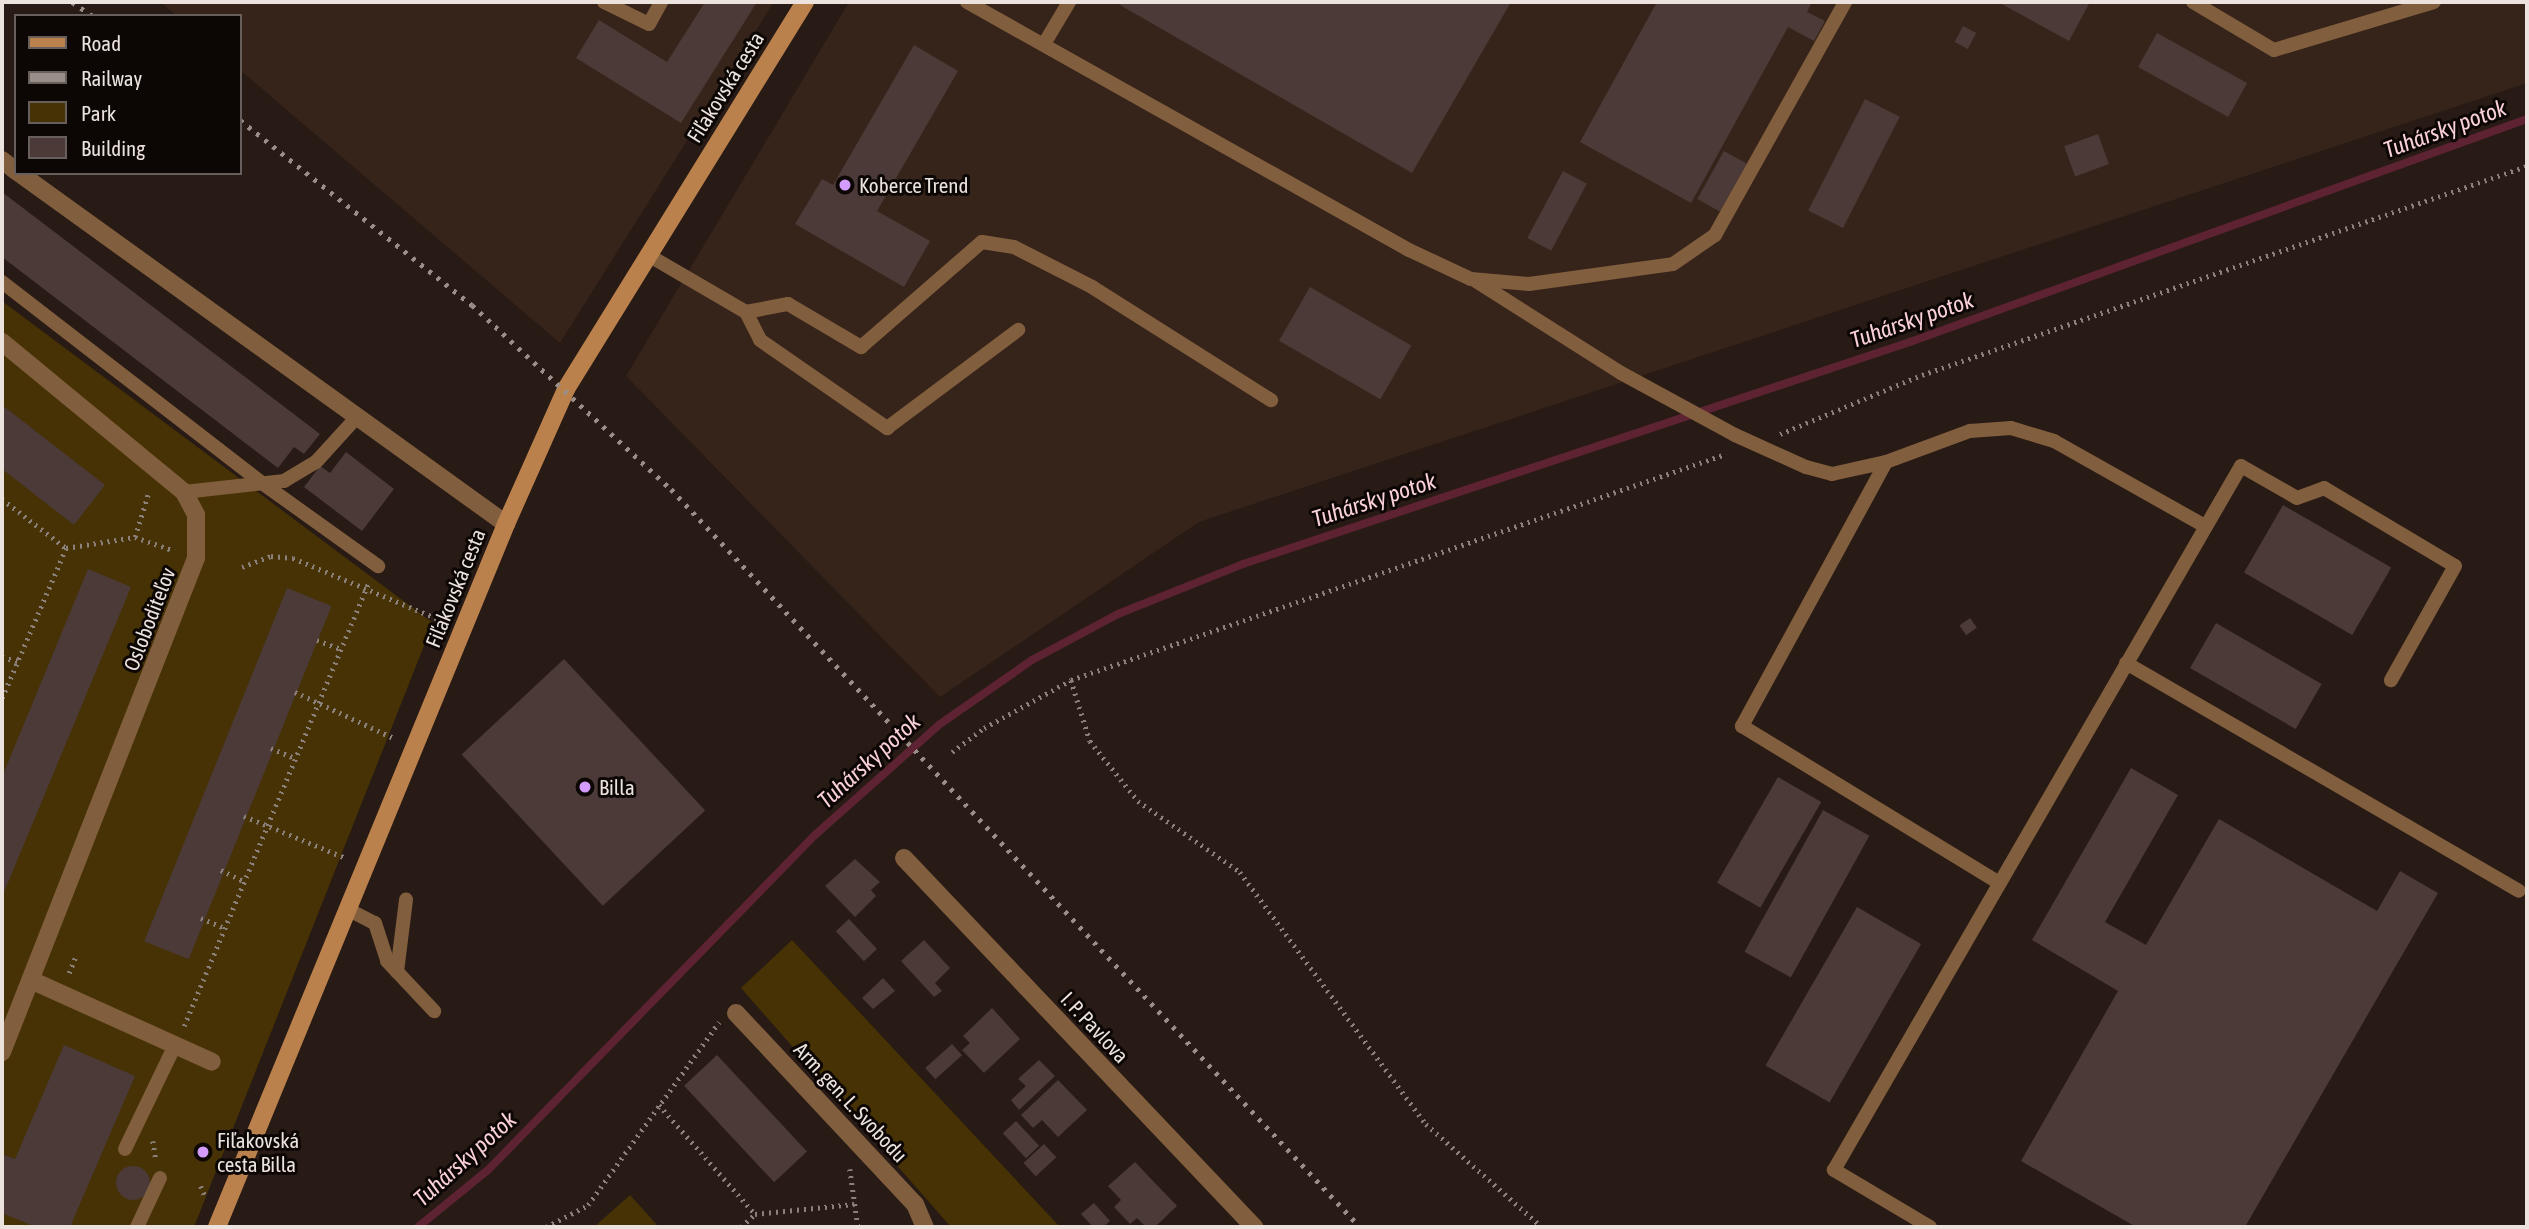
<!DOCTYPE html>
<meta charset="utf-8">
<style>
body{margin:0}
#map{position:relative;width:2529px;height:1229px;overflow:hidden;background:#281a14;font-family:"Asap Condensed",sans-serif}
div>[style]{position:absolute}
.built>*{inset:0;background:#36231a}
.green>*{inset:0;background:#463204}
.stream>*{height:8px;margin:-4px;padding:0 4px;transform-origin:4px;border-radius:4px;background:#5d2332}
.building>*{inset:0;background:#4b3a38;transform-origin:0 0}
.round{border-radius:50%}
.path>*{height:4.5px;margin-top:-2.25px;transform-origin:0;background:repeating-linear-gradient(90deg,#8c807b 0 2px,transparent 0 7px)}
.lane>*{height:14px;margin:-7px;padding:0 7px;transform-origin:7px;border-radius:7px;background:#815e3d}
.street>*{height:18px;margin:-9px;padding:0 9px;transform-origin:9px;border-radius:9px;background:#815e3d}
.secondary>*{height:18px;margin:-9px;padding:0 9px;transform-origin:9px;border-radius:9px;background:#ba814c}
.rail>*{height:5px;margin-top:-2.5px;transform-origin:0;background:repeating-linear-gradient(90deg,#9a8e89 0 3.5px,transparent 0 10.5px)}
.dots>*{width:19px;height:19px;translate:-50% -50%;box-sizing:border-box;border:4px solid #0c0705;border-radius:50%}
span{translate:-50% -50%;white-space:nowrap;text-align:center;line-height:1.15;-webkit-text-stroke:6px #0c0705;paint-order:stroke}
.street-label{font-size:21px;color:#ece2de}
.poi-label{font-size:21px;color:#ece2de}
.left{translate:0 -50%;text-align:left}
.water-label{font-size:23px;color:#fad1d8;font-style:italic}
.frame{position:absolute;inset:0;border:4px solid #ece2de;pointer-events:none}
.legend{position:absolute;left:14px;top:14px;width:228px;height:161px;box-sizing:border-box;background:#0c0705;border:2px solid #665f5c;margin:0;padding:9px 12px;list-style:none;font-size:21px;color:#ece2de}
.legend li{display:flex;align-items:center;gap:14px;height:35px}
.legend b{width:35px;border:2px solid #665f5c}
</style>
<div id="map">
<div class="built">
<i style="clip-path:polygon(160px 2px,774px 2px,560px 343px,240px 70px,240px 16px,177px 16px)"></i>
<i style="clip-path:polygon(849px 2px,2527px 2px,2527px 83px,1199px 522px,940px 697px,626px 376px)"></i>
</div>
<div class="green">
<i style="clip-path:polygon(2px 301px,433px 623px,194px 1227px,2px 1227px)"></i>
<i style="clip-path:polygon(792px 940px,1060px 1227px,951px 1227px,741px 988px)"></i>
<i style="clip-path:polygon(630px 1195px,659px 1227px,594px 1227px)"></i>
</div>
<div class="stream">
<i style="left:418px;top:1227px;width:90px;rotate:-39.2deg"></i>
<i style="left:488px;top:1170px;width:468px;rotate:-45.7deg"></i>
<i style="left:815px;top:835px;width:167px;rotate:-41.6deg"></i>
<i style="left:940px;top:724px;width:112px;rotate:-34.8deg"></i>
<i style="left:1032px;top:660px;width:98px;rotate:-28.1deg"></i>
<i style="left:1118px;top:614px;width:135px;rotate:-21.8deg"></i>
<i style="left:1243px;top:564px;width:703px;rotate:-18.41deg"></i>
<i style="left:1910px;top:342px;width:656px;rotate:-19.87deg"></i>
</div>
<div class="building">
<i style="clip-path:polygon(705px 2px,757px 2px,681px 123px,576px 58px,599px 20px,667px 62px)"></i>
<i style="clip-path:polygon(1122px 2px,1511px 2px,1412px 173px,1120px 5px)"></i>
<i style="clip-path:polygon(1657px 2px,1812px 2px,1807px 12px,1825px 21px,1814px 41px,1788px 27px,1691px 203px,1580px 142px)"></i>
<i style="clip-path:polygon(1998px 2px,2090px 2px,2069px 41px)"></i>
<i style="left:1963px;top:26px;width:15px;height:18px;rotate:28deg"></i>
<i style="left:2157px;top:33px;width:103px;height:39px;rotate:29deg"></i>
<i style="clip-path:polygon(914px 45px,958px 71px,877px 211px,930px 241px,904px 287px,795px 224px,822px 179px,833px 185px)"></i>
<i style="left:1865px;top:99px;width:39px;height:125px;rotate:27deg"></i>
<i style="left:2098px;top:134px;width:32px;height:36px;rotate:70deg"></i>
<i style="left:1724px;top:151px;width:26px;height:55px;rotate:29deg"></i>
<i style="left:1563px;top:171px;width:27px;height:76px;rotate:28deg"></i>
<i style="clip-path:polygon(2px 192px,320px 434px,304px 454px,294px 447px,278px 468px,2px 257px)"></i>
<i style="left:1310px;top:287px;width:117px;height:62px;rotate:30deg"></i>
<i style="clip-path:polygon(2px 405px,105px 485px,74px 525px,2px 469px)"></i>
<i style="clip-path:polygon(346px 452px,394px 489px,362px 531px,304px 487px,320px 466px,330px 473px)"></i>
<i style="left:2283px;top:505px;width:125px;height:78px;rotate:30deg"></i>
<i style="clip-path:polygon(88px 569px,131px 587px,2px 897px,2px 777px)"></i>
<i style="left:287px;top:588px;width:48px;height:381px;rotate:22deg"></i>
<i style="left:1970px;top:618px;width:12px;height:13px;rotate:55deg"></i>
<i style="left:2216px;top:623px;width:122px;height:52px;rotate:30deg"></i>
<i style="left:564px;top:659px;width:207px;height:140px;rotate:47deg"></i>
<i style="clip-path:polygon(2131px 768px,2178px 795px,2105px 922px,2146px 945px,2219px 819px,2377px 911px,2400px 871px,2438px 893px,2245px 1227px,2136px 1227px,2021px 1161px,2118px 991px,2032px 940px)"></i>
<i style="left:1778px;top:777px;width:50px;height:122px;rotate:30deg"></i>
<i style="left:1823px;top:810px;width:53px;height:162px;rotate:29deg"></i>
<i style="clip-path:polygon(855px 859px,880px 882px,871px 890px,876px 896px,855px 917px,825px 886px)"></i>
<i style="left:1857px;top:907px;width:74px;height:183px;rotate:30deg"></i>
<i style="left:849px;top:919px;width:41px;height:18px;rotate:47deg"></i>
<i style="clip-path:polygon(924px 940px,950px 968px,935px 983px,942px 991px,934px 997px,901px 961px)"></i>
<i style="clip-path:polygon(883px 978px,895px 991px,873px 1009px,862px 998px)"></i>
<i style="clip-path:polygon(992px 1008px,1020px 1039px,984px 1073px,962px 1050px,970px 1043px,963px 1036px)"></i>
<i style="left:952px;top:1044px;width:15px;height:36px;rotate:48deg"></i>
<i style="clip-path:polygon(64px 1045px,135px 1076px,70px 1227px,36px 1227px,2px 1213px,2px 1154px,15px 1159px)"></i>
<i style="left:717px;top:1055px;width:132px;height:45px;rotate:47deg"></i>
<i style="clip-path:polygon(1039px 1060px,1055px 1076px,1019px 1110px,1011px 1100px,1026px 1086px,1018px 1079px)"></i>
<i style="clip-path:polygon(1058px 1080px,1087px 1110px,1058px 1137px,1042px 1120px,1033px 1128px,1021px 1115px)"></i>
<i style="left:1016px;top:1121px;width:34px;height:18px;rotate:47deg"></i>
<i style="left:1044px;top:1144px;width:18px;height:28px;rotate:47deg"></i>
<i style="clip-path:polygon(1135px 1162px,1177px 1206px,1155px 1227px,1146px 1227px,1137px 1218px,1130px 1224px,1114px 1207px,1121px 1200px,1108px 1186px)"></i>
<i class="round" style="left:116px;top:1166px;width:34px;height:34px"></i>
<i style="clip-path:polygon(1094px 1203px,1110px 1221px,1103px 1227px,1093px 1227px,1081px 1214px)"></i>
</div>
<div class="path">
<i style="left:1780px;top:434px;width:154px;rotate:-22.6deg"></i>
<i style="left:1922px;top:375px;width:640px;rotate:-19.06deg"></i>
<i style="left:2px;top:499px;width:81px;rotate:37.4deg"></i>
<i style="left:135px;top:537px;width:48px;rotate:-73.1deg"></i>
<i style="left:242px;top:567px;width:31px;rotate:-21deg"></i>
<i style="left:271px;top:556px;width:22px;rotate:5deg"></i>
<i style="left:293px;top:558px;width:163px;rotate:22.8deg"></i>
<i style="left:317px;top:640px;width:25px;rotate:21deg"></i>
<i style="left:2px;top:657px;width:16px;rotate:15deg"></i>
<i style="left:1071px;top:680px;width:64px;rotate:72.7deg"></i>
<i style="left:1090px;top:741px;width:77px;rotate:51.3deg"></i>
<i style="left:1138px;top:801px;width:124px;rotate:34.8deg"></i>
<i style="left:1240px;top:872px;width:313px;rotate:53.6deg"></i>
<i style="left:1426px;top:1124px;width:155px;rotate:41.6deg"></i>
<i style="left:295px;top:692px;width:111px;rotate:25deg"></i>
<i style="left:2px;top:698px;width:163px;rotate:-66.9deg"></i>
<i style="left:66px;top:548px;width:70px;rotate:-9.1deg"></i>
<i style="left:135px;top:537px;width:42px;rotate:19.3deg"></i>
<i style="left:271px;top:748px;width:26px;rotate:23deg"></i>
<i style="left:952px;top:752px;width:40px;rotate:-37deg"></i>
<i style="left:984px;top:728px;width:99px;rotate:-28.9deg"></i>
<i style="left:1071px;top:680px;width:693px;rotate:-19.04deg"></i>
<i style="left:244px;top:816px;width:110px;rotate:22.4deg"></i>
<i style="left:221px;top:870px;width:25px;rotate:26deg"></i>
<i style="left:201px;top:918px;width:25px;rotate:23deg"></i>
<i style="left:69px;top:973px;width:16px;rotate:-68deg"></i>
<i style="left:184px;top:1026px;width:482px;rotate:-67.4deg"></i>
<i style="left:659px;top:1105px;width:145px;rotate:48.6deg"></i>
<i style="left:755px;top:1214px;width:100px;rotate:-5.7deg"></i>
<i style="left:153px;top:1141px;width:19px;rotate:81deg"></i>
<i style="left:850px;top:1169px;width:59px;rotate:82.1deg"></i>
<i style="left:201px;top:1186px;width:14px;rotate:69deg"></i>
<i style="left:546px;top:1227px;width:47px;rotate:-27.6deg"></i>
<i style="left:588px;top:1205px;width:225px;rotate:-54.4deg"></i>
<i style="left:741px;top:1227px;width:19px;rotate:-43deg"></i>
</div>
<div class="lane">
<i style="left:604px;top:2px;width:50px;rotate:26.1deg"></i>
<i style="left:649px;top:24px;width:25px;rotate:-61deg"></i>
<i style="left:967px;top:2px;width:507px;rotate:29.3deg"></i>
<i style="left:1409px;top:250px;width:68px;rotate:25.1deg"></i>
<i style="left:1471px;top:279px;width:58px;rotate:4.9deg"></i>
<i style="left:1529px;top:284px;width:145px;rotate:-7.9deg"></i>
<i style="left:1673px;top:264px;width:51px;rotate:-34.6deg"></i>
<i style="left:1715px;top:235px;width:267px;rotate:-60.8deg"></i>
<i style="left:2193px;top:2px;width:94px;rotate:30.7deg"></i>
<i style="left:2274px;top:50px;width:167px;rotate:-16.7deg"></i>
<i style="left:1044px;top:44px;width:49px;rotate:-59.2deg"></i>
<i style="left:648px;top:255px;width:113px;rotate:30.2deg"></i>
<i style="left:746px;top:312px;width:43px;rotate:-10.8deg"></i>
<i style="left:788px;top:304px;width:85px;rotate:30.5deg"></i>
<i style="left:861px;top:347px;width:160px;rotate:-41deg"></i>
<i style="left:982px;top:242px;width:32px;rotate:9deg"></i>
<i style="left:1014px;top:247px;width:88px;rotate:27.1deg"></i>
<i style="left:1092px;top:287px;width:212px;rotate:32.3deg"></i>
<i style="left:1476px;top:281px;width:172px;rotate:32.4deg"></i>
<i style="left:1621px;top:373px;width:130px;rotate:28.5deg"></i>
<i style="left:1735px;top:435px;width:78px;rotate:24.3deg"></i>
<i style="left:1806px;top:467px;width:27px;rotate:15deg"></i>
<i style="left:1832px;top:474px;width:55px;rotate:-12.5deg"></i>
<i style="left:1886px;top:462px;width:90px;rotate:-20.3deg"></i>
<i style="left:1970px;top:431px;width:41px;rotate:-4.2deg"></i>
<i style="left:2011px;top:428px;width:45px;rotate:16.8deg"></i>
<i style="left:2054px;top:441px;width:173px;rotate:29.4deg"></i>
<i style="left:2px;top:282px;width:329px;rotate:37.7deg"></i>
<i style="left:262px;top:483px;width:143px;rotate:35.6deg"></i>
<i style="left:746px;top:312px;width:31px;rotate:63deg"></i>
<i style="left:760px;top:340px;width:155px;rotate:34.7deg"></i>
<i style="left:887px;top:428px;width:164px;rotate:-36.8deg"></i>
<i style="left:1886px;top:462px;width:301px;rotate:118.6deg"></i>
<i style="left:1742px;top:726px;width:301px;rotate:31.4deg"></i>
<i style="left:184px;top:492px;width:101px;rotate:-6.3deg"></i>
<i style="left:284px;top:481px;width:37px;rotate:-31deg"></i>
<i style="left:316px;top:462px;width:61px;rotate:-47.7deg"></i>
<i style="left:2126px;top:663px;width:454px;rotate:30.1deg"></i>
<i style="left:349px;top:910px;width:29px;rotate:27deg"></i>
<i style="left:375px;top:923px;width:40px;rotate:72deg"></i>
<i style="left:387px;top:961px;width:69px;rotate:46.8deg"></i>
<i style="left:397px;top:972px;width:73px;rotate:-82.9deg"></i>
<i style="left:125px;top:1149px;width:115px;rotate:-64.3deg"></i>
<i style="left:137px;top:1227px;width:54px;rotate:-64.9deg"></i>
<i style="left:1930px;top:1227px;width:112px;rotate:-149.3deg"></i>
<i style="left:1834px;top:1170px;width:813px;rotate:-59.97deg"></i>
<i style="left:2241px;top:466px;width:64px;rotate:29.7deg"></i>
<i style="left:2297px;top:498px;width:29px;rotate:-20deg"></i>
<i style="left:2324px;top:488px;width:152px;rotate:30.8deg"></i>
<i style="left:2455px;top:566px;width:131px;rotate:119.3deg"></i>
</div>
<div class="street">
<i style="left:2px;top:160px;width:18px;rotate:38deg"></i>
<i style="left:19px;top:173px;width:600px;rotate:35.78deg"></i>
<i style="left:2px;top:342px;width:236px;rotate:39.5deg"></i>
<i style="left:184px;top:492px;width:26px;rotate:62deg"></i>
<i style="left:196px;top:515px;width:43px;rotate:90deg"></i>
<i style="left:196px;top:558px;width:531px;rotate:111.44deg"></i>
<i style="left:904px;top:858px;width:509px;rotate:46.51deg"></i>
<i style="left:33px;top:981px;width:196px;rotate:24.3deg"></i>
<i style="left:736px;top:1013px;width:262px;rotate:46.9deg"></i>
<i style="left:915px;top:1204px;width:25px;rotate:67deg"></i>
</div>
<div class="secondary">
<i style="left:217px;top:1227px;width:760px;rotate:-67.65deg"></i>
<i style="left:506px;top:524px;width:148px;rotate:-66deg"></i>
<i style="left:566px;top:389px;width:455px;rotate:-58.3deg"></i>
</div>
<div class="rail">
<i style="left:72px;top:2px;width:25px;rotate:34deg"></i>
<i style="left:240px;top:120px;width:297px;rotate:38.6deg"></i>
<i style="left:472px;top:305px;width:271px;rotate:42.8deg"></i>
<i style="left:671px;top:489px;width:1010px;rotate:46.97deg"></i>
</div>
<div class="dots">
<i style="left:845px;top:185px;background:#d39cfc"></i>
<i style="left:585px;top:787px;background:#d39cfc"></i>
<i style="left:203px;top:1152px;background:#d39cfc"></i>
</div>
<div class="street-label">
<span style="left:725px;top:87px;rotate:-58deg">Fiľakovská cesta</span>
<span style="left:455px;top:588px;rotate:-68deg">Fiľakovská cesta</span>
<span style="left:149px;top:619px;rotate:-69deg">Osloboditeľov</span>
<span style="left:1095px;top:1027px;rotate:47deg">I. P. Pavlova</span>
<span style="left:851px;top:1102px;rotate:47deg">Arm. gen. L. Svobodu</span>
</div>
<div class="poi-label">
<span class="left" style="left:859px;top:185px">Koberce Trend</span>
<span class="left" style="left:599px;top:787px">Billa</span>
<span class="left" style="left:217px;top:1152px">Fiľakovská<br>cesta Billa</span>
</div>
<div class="water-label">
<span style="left:2445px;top:129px;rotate:-20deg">Tuhársky potok</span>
<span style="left:1912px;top:320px;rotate:-19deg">Tuhársky potok</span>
<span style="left:1374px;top:500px;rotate:-18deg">Tuhársky potok</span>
<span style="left:869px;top:761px;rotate:-42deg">Tuhársky potok</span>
<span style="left:465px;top:1159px;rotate:-42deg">Tuhársky potok</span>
</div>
<div class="frame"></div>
<ul class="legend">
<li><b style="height:9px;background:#ba814c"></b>Road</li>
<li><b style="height:9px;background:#9a8e89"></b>Railway</li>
<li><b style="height:19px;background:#463204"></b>Park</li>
<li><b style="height:19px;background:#4b3a38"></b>Building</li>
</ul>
</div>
